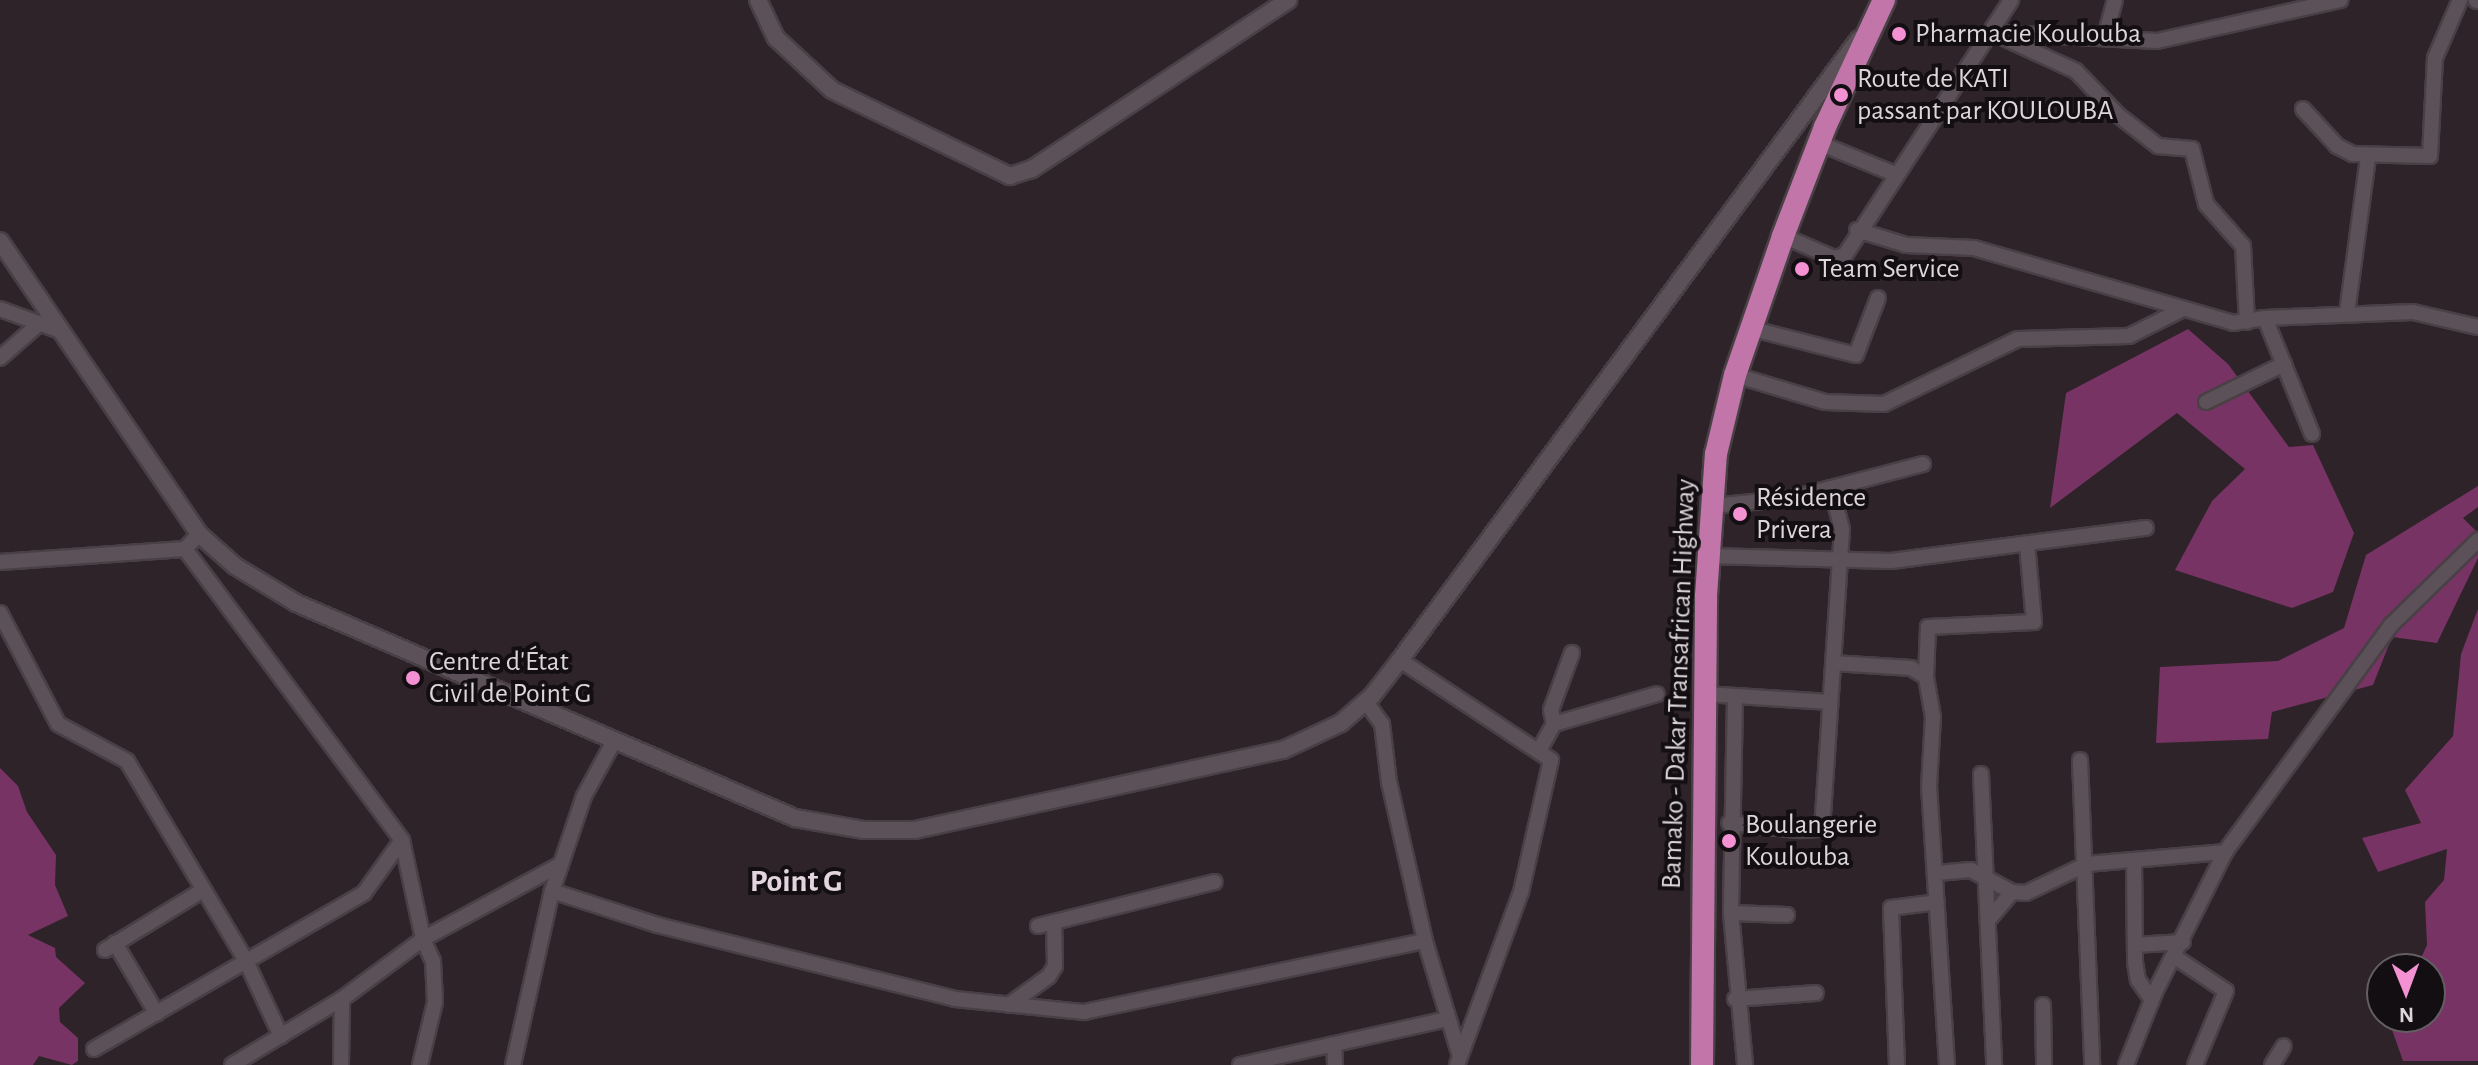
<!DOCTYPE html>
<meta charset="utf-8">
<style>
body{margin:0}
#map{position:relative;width:2478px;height:1065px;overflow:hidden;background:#2d2329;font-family:"Alegreya Sans",sans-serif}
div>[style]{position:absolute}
.forest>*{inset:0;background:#773363}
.roads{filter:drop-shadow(2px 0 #494046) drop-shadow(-2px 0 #494046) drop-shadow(0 2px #494046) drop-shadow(0 -2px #494046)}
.minor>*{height:14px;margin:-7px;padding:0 7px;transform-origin:7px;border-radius:7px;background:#5c5158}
.tertiary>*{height:16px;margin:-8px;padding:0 8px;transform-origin:8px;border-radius:8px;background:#5c5158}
.trunk>*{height:22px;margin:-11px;padding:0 11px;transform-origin:11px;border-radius:11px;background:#c175a8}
.dots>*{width:22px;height:22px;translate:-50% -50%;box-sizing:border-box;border:4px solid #130e11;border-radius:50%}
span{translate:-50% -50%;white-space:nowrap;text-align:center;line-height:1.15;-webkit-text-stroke:8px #130e11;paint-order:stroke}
.poi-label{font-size:28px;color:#dcd5d9}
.left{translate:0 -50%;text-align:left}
.street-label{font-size:28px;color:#dcd5d9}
.quarter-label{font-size:32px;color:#e3d5de;font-weight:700}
.north{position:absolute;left:2366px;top:953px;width:80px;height:80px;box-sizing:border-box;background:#130e11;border:2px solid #635e61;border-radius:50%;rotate:179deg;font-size:22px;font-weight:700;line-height:32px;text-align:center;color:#dcd5d9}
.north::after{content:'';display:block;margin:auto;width:28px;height:36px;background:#f491d3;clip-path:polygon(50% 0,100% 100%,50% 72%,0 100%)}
</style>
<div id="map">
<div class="forest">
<i style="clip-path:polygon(2188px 329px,2228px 364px,2289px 447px,2313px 445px,2354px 533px,2333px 592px,2292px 608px,2175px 570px,2212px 501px,2245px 469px,2177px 413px,2050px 508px,2066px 393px)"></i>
<i style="clip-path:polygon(2478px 486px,2478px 507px,2463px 518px,2478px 533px,2478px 558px,2437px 643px,2392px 637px,2373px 685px,2272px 712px,2268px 739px,2156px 743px,2160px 667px,2278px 661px,2344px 628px,2366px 555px)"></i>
<i style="clip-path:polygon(2478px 609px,2478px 1061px,2403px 1061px,2391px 1027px,2395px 1017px,2430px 1017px,2430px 969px,2416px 969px,2427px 945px,2425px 902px,2444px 880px,2447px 849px,2378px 872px,2362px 838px,2421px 823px,2405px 790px,2453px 736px,2461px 654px)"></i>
<i style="clip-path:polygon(0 768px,18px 786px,27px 812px,56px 855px,55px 885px,68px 916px,28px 935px,55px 948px,56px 957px,85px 983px,59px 1008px,60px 1022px,78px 1038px,78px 1061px,72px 1065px,39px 1056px,33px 1065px,0 1065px)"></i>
</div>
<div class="roads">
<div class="minor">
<i style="left:1993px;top:33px;width:91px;rotate:24.6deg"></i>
<i style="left:2076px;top:71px;width:61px;rotate:46.3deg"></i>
<i style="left:2118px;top:115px;width:51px;rotate:37.8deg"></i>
<i style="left:2158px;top:146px;width:34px;rotate:5deg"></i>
<i style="left:2192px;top:149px;width:57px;rotate:75.7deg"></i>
<i style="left:2206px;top:204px;width:56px;rotate:48.6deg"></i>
<i style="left:2243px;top:246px;width:76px;rotate:87deg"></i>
<i style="left:1998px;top:33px;width:159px;rotate:2.9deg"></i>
<i style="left:2157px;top:41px;width:188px;rotate:-12.6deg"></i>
<i style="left:2105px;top:37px;width:38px;rotate:-75deg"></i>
<i style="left:2303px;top:109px;width:50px;rotate:47.4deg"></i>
<i style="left:2337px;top:146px;width:18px;rotate:27deg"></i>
<i style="left:2353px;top:154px;width:77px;rotate:1.5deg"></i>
<i style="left:2430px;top:156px;width:98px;rotate:-87.1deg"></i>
<i style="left:2435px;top:58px;width:63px;rotate:-66.7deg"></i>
<i style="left:1819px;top:143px;width:82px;rotate:22.2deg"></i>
<i style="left:1857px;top:230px;width:51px;rotate:17deg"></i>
<i style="left:1906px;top:245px;width:68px;rotate:2.5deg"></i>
<i style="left:1974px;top:248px;width:270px;rotate:16.1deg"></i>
<i style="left:2233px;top:323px;width:32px;rotate:-9deg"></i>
<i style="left:2265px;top:318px;width:125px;rotate:67.9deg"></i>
<i style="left:1783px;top:236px;width:56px;rotate:23.3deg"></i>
<i style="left:1834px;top:258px;width:11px;rotate:-15deg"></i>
<i style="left:1845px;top:255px;width:304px;rotate:-56.9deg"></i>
<i style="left:0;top:309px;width:67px;rotate:20.1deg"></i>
<i style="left:2347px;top:313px;width:156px;rotate:-82.3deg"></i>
<i style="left:2265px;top:318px;width:148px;rotate:-2.3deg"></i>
<i style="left:2413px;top:312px;width:67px;rotate:13deg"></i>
<i style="left:1753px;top:329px;width:106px;rotate:14.2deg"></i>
<i style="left:1856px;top:355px;width:61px;rotate:-68.9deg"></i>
<i style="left:0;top:358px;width:53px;rotate:-41.2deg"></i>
<i style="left:1735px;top:375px;width:94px;rotate:16.7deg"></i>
<i style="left:1825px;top:402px;width:59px;rotate:1.9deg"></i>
<i style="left:1884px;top:404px;width:149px;rotate:-25.9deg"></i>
<i style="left:2018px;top:339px;width:111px;rotate:-1.5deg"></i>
<i style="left:2129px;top:336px;width:56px;rotate:-26.6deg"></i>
<i style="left:2206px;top:402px;width:87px;rotate:-26deg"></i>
<i style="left:1831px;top:488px;width:95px;rotate:-14.6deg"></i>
<i style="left:1713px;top:506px;width:80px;rotate:-5.7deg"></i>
<i style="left:1793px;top:498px;width:39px;rotate:-15deg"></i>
<i style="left:1831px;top:488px;width:42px;rotate:75deg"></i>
<i style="left:1842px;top:529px;width:289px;rotate:93.8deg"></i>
<i style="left:1823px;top:817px;width:13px;rotate:113deg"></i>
<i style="left:1818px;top:829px;width:19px;rotate:177deg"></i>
<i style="left:1799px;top:830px;width:70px;rotate:-174.3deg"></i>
<i style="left:185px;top:549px;width:363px;rotate:53.3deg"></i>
<i style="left:402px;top:840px;width:101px;rotate:78deg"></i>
<i style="left:423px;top:939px;width:24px;rotate:66deg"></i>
<i style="left:433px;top:961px;width:41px;rotate:87.2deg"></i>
<i style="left:435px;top:1002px;width:65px;rotate:103.4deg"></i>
<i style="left:1710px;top:556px;width:181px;rotate:1.6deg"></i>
<i style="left:1891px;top:561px;width:257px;rotate:-7.4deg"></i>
<i style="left:0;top:562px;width:185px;rotate:-4deg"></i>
<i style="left:185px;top:549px;width:21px;rotate:-47deg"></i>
<i style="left:0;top:613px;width:125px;rotate:62.4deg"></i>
<i style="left:58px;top:724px;width:78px;rotate:28.2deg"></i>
<i style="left:127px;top:761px;width:233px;rotate:59.2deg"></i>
<i style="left:246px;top:961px;width:83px;rotate:65deg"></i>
<i style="left:1400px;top:660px;width:181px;rotate:33.5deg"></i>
<i style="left:1551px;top:760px;width:135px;rotate:102.8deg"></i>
<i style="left:1521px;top:892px;width:184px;rotate:110.3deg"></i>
<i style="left:1833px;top:663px;width:78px;rotate:3.7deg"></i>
<i style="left:1911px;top:668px;width:17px;rotate:31deg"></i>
<i style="left:1926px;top:677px;width:41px;rotate:80.1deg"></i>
<i style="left:1933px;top:717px;width:69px;rotate:93.3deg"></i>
<i style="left:1929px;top:786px;width:280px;rotate:86.3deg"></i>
<i style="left:1926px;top:677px;width:50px;rotate:-87.7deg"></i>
<i style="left:1928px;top:627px;width:106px;rotate:-2.7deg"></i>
<i style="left:2034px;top:622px;width:79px;rotate:-95.1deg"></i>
<i style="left:1705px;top:694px;width:125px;rotate:3.7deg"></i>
<i style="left:1735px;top:699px;width:214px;rotate:91.1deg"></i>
<i style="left:1731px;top:913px;width:153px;rotate:84.7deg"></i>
<i style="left:1366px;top:702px;width:27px;rotate:54deg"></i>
<i style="left:1382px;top:724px;width:58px;rotate:83.1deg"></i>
<i style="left:1389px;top:782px;width:163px;rotate:77.2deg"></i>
<i style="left:1425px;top:941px;width:120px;rotate:73.1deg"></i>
<i style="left:1554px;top:724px;width:107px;rotate:-16.2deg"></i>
<i style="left:1540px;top:749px;width:29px;rotate:-61deg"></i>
<i style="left:1554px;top:724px;width:14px;rotate:-102deg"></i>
<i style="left:1551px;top:710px;width:61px;rotate:-69.8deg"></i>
<i style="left:2080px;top:760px;width:305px;rotate:87.7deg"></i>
<i style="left:1981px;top:774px;width:291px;rotate:87.4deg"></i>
<i style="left:2134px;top:861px;width:101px;rotate:89.4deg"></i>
<i style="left:2135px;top:962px;width:18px;rotate:81deg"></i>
<i style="left:2138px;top:980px;width:24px;rotate:55deg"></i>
<i style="left:1937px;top:873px;width:34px;rotate:-5deg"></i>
<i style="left:1971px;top:870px;width:47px;rotate:28.2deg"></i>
<i style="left:2012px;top:892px;width:14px;rotate:4deg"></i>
<i style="left:2026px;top:893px;width:68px;rotate:-25.4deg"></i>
<i style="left:2087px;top:864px;width:139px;rotate:-5deg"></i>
<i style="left:552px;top:891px;width:110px;rotate:17.9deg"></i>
<i style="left:657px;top:925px;width:307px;rotate:13.9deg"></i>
<i style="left:955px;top:999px;width:130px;rotate:5.8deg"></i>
<i style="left:1084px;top:1012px;width:348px;rotate:-11.8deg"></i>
<i style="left:1731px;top:913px;width:56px;rotate:2deg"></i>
<i style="left:1991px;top:917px;width:33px;rotate:-50deg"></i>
<i style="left:1038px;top:926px;width:182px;rotate:-14deg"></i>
<i style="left:115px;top:943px;width:82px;rotate:59.4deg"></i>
<i style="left:2135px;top:945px;width:48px;rotate:-3.6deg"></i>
<i style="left:105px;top:950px;width:115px;rotate:-31.5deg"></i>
<i style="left:2175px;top:957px;width:61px;rotate:33.7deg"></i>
<i style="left:2226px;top:991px;width:80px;rotate:112.7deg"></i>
<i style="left:1735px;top:999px;width:81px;rotate:-4.2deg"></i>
<i style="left:1009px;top:1005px;width:49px;rotate:-35.9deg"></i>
<i style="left:1049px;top:976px;width:12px;rotate:-59deg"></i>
<i style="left:1055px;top:966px;width:44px;rotate:-91.3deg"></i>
<i style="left:2043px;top:1005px;width:60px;rotate:89deg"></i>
<i style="left:1334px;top:1044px;width:21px;rotate:87deg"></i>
<i style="left:94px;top:1049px;width:312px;rotate:-30deg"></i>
<i style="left:364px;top:893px;width:65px;rotate:-54.4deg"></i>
<i style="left:232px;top:1065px;width:128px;rotate:-31deg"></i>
<i style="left:342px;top:999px;width:101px;rotate:-36.5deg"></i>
<i style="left:423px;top:939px;width:157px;rotate:-28.5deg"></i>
<i style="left:341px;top:1065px;width:66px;rotate:-89.1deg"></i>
<i style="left:513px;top:1065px;width:178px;rotate:-77.4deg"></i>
<i style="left:552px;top:891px;width:100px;rotate:-71.4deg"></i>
<i style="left:584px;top:796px;width:60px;rotate:-61.3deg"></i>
<i style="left:1240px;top:1065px;width:212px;rotate:-12.5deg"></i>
<i style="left:1897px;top:1065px;width:157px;rotate:-92.2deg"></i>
<i style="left:1891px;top:908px;width:46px;rotate:-7.4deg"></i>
<i style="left:2126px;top:1065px;width:79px;rotate:-68.3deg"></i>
<i style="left:2155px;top:992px;width:157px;rotate:-63.4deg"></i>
<i style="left:2225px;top:852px;width:281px;rotate:-53.8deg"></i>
<i style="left:2391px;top:625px;width:122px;rotate:-44.3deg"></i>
<i style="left:2272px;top:1065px;width:22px;rotate:-58deg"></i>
</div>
<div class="tertiary">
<i style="left:758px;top:0;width:42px;rotate:64.7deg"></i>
<i style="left:776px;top:38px;width:76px;rotate:42.9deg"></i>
<i style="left:832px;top:90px;width:198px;rotate:25.8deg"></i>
<i style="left:1010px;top:176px;width:23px;rotate:-18deg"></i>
<i style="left:1032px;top:169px;width:307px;rotate:-33.4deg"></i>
<i style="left:2477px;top:0;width:1px"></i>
<i style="left:0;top:241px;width:354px;rotate:55.8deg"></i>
<i style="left:199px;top:534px;width:48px;rotate:41.6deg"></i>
<i style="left:235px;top:566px;width:71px;rotate:31.2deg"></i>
<i style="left:296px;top:603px;width:543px;rotate:23.31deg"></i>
<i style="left:795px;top:818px;width:69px;rotate:10deg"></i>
<i style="left:863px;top:830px;width:52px"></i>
<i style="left:915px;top:830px;width:377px;rotate:-12.3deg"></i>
<i style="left:1283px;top:750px;width:64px;rotate:-25deg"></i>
<i style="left:1341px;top:723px;width:41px;rotate:-41.1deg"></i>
<i style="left:1372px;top:696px;width:46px;rotate:-52.1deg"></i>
<i style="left:1400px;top:660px;width:772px;rotate:-53.53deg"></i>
</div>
<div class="trunk">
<i style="left:1702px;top:1065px;width:469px;rotate:-89.5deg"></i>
<i style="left:1706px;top:596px;width:142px;rotate:-86deg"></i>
<i style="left:1716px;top:454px;width:81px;rotate:-76.5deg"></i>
<i style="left:1735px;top:375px;width:147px;rotate:-70.9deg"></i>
<i style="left:1783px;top:236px;width:117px;rotate:-68.9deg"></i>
<i style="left:1825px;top:127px;width:140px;rotate:-65.1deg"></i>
</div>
</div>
<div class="dots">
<i style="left:1899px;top:34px;background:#f491d3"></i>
<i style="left:1841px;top:95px;background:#f491d3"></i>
<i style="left:1802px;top:269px;background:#f491d3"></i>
<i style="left:1740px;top:514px;background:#f491d3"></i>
<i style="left:413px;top:678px;background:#f491d3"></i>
<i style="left:1729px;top:841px;background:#f491d3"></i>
</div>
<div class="poi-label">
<span class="left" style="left:1915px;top:34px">Pharmacie Koulouba</span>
<span class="left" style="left:1857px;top:95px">Route de KATI<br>passant par KOULOUBA</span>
<span class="left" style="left:1818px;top:269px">Team Service</span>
<span class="left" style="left:1756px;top:514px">Résidence<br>Privera</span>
<span class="left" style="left:429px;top:678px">Centre d'État<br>Civil de Point G</span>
<span class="left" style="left:1745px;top:841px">Boulangerie<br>Koulouba</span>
</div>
<div class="street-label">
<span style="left:1679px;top:684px;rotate:-88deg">Bamako - Dakar Transafrican Highway</span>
</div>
<div class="quarter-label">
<span style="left:796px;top:881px">Point G</span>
</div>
<div class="north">N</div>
</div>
